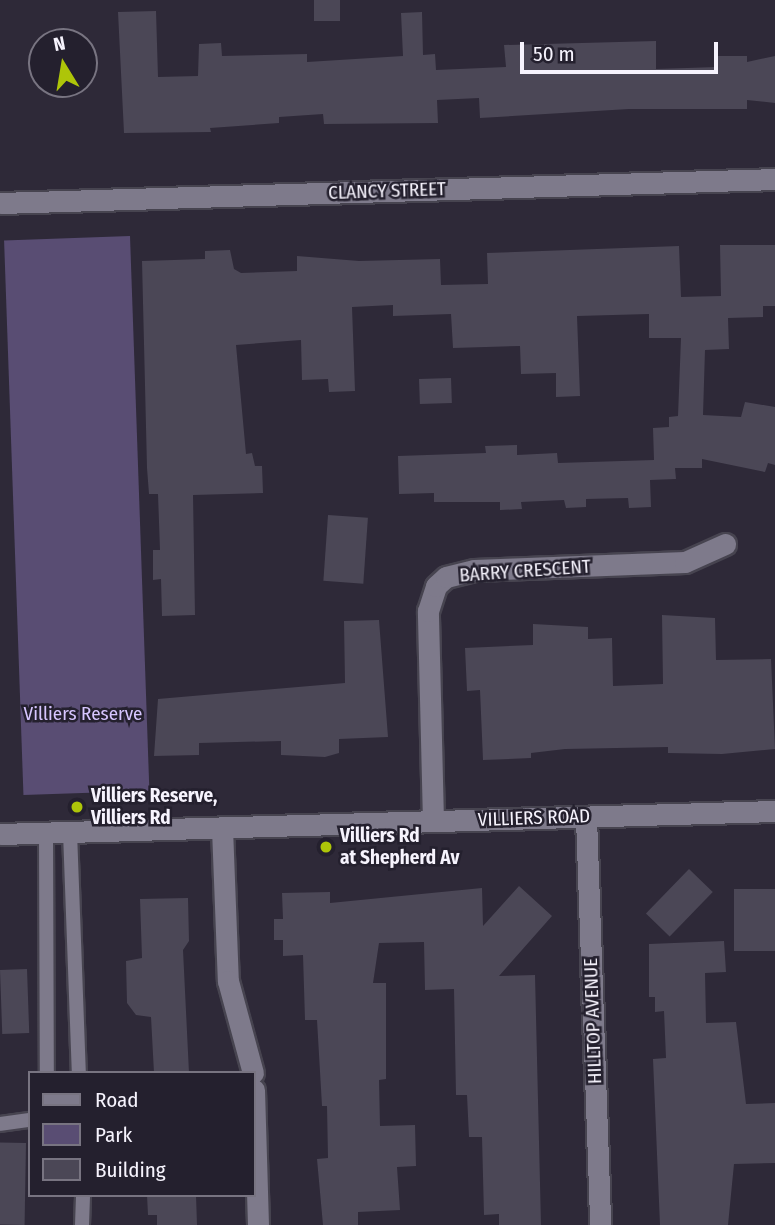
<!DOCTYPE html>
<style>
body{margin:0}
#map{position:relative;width:775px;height:1225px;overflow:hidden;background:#2e2938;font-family:"Fira Sans Condensed",sans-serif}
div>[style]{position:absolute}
.green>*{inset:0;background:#594d73;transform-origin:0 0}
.building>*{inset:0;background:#4b4756;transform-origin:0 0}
.roads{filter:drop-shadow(2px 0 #474450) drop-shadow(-2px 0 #474450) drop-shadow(0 2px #474450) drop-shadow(0 -2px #474450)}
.service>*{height:14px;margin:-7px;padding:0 7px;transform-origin:7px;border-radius:7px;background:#7e7a8b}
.minor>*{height:21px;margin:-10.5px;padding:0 10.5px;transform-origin:10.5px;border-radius:10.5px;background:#7e7a8b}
.dots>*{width:19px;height:19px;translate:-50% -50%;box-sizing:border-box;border:4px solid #24202e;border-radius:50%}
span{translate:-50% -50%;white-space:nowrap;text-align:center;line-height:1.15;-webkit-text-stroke:5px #24202e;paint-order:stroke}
.street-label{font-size:19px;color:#f6f3fd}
.park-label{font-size:19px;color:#d7c6ff}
.poi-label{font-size:19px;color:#f6f3fd;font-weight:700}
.left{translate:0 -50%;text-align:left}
.legend{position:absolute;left:28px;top:1071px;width:228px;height:126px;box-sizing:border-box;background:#24202e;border:2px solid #787481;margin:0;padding:9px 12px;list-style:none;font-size:21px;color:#f6f3fd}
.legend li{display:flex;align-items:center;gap:14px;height:35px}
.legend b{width:35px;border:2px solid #787481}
.north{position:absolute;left:28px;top:28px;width:70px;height:70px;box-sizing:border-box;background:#24202e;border:2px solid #787481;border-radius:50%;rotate:349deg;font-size:19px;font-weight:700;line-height:28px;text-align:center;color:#f6f3fd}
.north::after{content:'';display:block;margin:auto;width:24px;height:32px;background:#aec509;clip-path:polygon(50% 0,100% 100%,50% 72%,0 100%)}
.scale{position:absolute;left:520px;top:42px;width:198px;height:32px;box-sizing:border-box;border:4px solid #f6f3fd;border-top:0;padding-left:9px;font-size:21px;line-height:24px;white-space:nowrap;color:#f6f3fd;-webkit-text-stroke:5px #24202e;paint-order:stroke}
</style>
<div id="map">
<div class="green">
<i style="left:130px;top:236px;width:555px;height:126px;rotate:88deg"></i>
</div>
<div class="building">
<i style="left:314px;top:0;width:26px;height:21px"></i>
<i style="clip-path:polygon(156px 11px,158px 77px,198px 76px,199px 44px,221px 43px,222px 56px,307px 54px,307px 62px,403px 56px,401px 13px,422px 12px,423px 55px,435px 54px,436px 70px,506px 67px,504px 45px,656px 41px,656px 69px,718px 67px,718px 56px,747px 56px,747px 62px,775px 56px,775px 103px,747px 100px,747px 109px,629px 109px,480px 118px,479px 98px,437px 100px,438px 123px,324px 124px,323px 114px,279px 117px,279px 123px,210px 128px,211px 132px,124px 133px,118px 12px)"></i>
<i style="clip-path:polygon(720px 245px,775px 245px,775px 306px,763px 306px,763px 317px,728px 318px,729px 349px,705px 350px,703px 415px,741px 417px,745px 402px,775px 407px,775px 465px,768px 463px,765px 472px,702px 459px,702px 468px,675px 468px,676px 479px,650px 480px,651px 507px,629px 508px,628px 498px,586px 499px,586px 507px,566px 508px,564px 500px,521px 502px,522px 509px,500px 510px,500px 502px,434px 502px,434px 493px,399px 494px,398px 456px,486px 453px,485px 446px,517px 445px,517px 455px,557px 453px,558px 463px,654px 460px,653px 428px,669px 427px,669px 417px,678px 416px,681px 338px,649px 338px,649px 314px,577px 316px,580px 396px,556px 397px,556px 373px,521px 374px,520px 346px,453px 348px,451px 314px,393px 316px,393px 305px,352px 307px,355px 391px,329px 392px,328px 379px,302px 380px,301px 340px,236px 345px,246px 454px,252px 453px,255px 466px,262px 466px,263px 493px,193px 495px,195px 615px,162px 616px,161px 579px,153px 580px,153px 550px,160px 550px,158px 494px,149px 494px,147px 468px,142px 261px,205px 259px,205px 251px,230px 250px,234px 269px,241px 273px,297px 271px,297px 256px,359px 261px,440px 259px,441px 285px,488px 284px,487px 253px,679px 246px,681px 297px,721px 296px)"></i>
<i style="left:451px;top:378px;width:25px;height:32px;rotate:88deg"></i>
<i style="left:328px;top:515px;width:40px;height:66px;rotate:4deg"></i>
<i style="clip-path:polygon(662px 615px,715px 618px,716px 660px,771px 659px,775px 749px,722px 754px,668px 753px,668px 747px,565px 749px,531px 753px,531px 758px,483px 760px,480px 690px,467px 691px,465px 648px,533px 645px,533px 624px,588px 627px,588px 639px,612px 638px,613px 686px,663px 684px)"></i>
<i style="clip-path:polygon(379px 620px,388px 737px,339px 739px,339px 753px,325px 757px,281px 755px,281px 741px,199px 743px,199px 755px,154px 756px,158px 699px,345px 683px,344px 621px)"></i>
<i style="left:689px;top:869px;width:33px;height:62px;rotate:44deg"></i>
<i style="clip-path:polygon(519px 886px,552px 916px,499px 976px,535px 975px,541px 1225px,499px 1225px,499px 1214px,484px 1215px,482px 1137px,469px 1137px,467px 1095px,456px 1095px,454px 989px,425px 990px,424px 942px,379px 943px,373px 983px,386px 983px,386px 1079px,379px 1080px,380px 1126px,415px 1125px,416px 1166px,397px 1167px,400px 1210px,358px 1212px,358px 1225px,323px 1225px,317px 1159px,328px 1158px,327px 1106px,322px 1106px,317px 1020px,305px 1020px,303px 955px,283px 956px,283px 940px,274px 940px,274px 919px,283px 919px,282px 893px,330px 892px,330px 903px,482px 888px,483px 926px)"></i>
<i style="left:775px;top:889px;width:62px;height:41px;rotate:90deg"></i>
<i style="clip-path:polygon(188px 898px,189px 941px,183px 950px,189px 1073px,154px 1073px,151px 1017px,136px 1015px,127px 1003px,126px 961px,142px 958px,140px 899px)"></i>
<i style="clip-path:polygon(724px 941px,726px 972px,705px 973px,706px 1023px,736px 1022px,746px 1104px,775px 1103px,775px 1163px,734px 1164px,728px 1225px,660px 1225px,653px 1059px,666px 1058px,664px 1011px,655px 1012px,655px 997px,649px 997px,649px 944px)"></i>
<i style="left:27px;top:969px;width:64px;height:27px;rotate:88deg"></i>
<i style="left:26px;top:1143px;width:82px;height:26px;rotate:91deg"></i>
<i style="clip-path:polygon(147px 1195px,196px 1195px,197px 1225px,157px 1225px,157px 1215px,148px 1215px)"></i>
</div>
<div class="roads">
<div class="service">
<i style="left:70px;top:832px;width:241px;rotate:87.9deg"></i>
<i style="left:46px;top:833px;width:240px;rotate:89.8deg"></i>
<i style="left:0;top:1124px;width:30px;rotate:-8deg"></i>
<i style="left:82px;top:1225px;width:30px;rotate:-88deg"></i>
</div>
<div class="minor">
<i style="left:0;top:203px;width:775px;rotate:-1.77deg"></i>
<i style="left:586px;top:817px;width:408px;rotate:88deg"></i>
<i style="left:433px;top:821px;width:210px;rotate:-91.4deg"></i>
<i style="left:428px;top:611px;width:26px;rotate:-72deg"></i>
<i style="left:436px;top:586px;width:13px;rotate:-42deg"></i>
<i style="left:446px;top:577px;width:29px;rotate:-14deg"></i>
<i style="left:474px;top:570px;width:211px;rotate:-2.2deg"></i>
<i style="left:685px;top:562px;width:44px;rotate:-24.2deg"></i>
<i style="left:222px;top:828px;width:153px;rotate:87.8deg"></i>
<i style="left:228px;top:981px;width:95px;rotate:74.8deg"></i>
<i style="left:0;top:834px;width:775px;rotate:-1.7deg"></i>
<i style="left:254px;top:1090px;width:135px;rotate:88.3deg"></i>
</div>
</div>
<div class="dots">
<i style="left:77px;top:807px;background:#aec509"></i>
<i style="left:326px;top:847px;background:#aec509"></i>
</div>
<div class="street-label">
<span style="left:387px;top:191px;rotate:-2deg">CLANCY STREET</span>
<span style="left:525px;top:571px;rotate:-4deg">BARRY CRESCENT</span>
<span style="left:534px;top:818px;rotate:-2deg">VILLIERS ROAD</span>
<span style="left:593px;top:1021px;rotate:-92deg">HILLTOP AVENUE</span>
</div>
<div class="park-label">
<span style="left:83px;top:714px">Villiers Reserve</span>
</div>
<div class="poi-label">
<span class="left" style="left:91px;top:807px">Villiers Reserve,<br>Villiers Rd</span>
<span class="left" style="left:340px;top:847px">Villiers Rd<br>at Shepherd Av</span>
</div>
<ul class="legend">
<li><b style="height:9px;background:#7e7a8b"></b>Road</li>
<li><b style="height:19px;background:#594d73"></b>Park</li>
<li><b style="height:19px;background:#4b4756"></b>Building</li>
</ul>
<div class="north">N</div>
<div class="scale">50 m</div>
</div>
